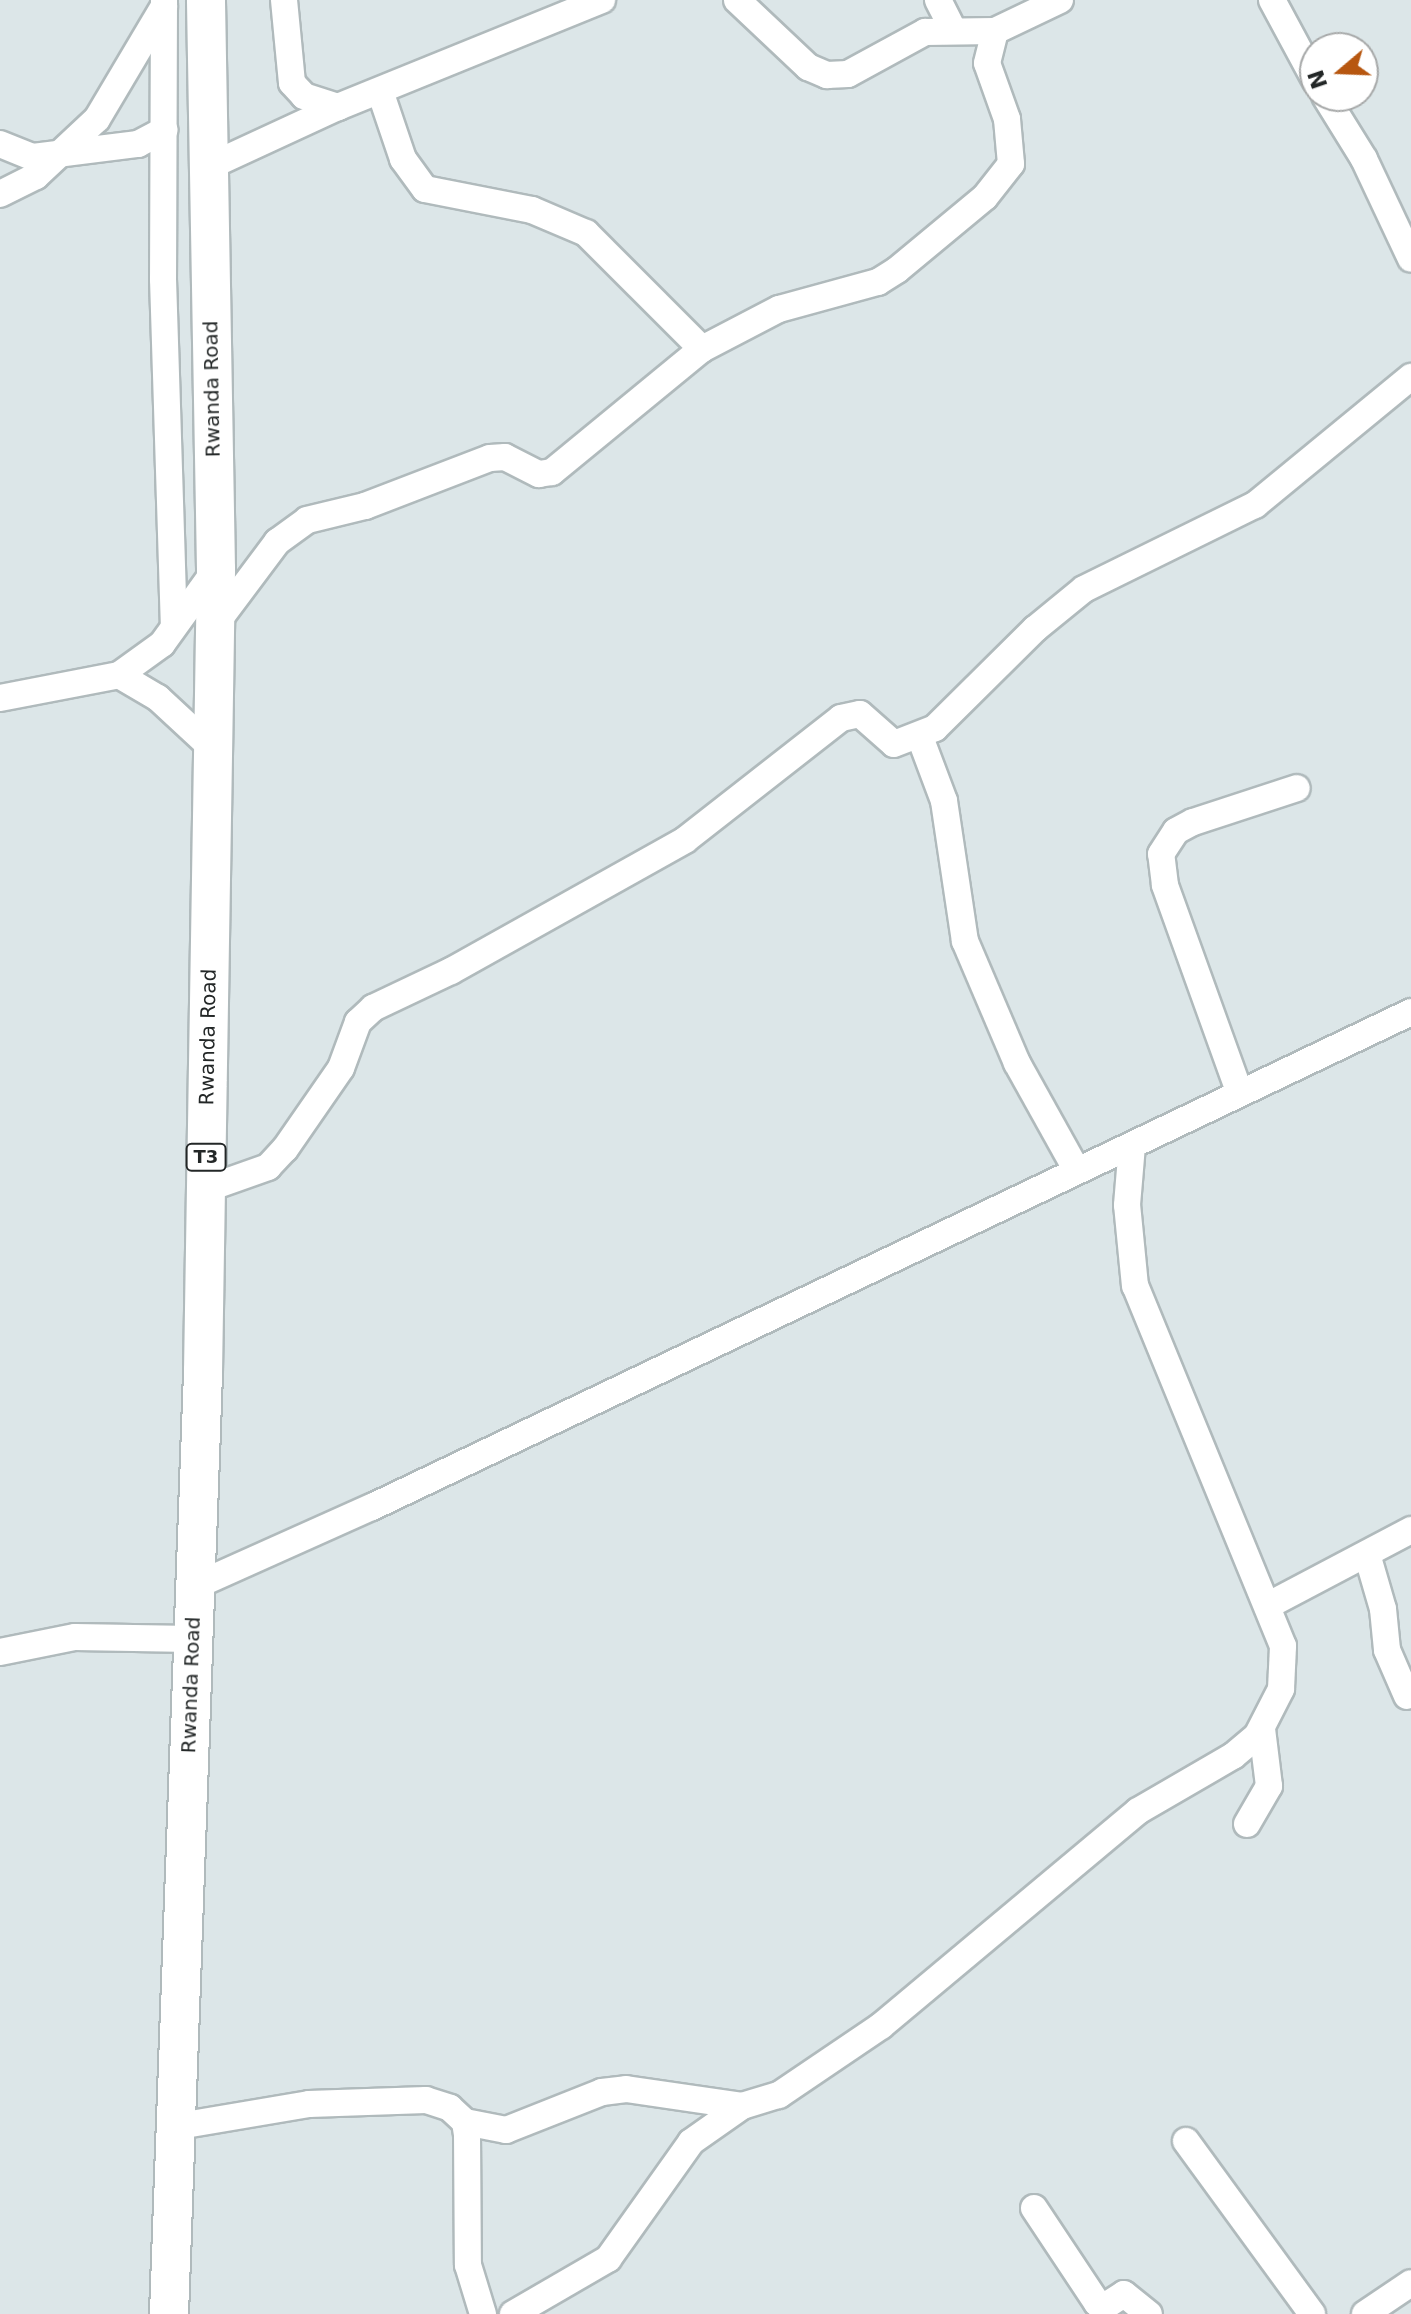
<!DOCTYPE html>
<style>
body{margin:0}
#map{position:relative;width:1411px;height:2314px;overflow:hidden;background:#dce6e8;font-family:"DejaVu Sans",sans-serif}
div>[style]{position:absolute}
.roads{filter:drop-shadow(2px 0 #b0babc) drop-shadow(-2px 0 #b0babc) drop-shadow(0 2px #b0babc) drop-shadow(0 -2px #b0babc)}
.minor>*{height:26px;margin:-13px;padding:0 13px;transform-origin:13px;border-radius:13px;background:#fff}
.highway>*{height:38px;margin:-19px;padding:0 19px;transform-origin:19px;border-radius:19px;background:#fff}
span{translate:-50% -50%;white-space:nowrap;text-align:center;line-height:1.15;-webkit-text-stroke:8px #fff;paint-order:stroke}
.shield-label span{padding:2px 6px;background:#fff;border:2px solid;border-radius:6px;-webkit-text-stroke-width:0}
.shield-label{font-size:18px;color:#232727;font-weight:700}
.street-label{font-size:20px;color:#232727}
.north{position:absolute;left:1299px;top:32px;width:80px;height:80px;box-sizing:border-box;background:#fff;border:2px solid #a7a9a9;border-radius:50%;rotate:251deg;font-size:22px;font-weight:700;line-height:32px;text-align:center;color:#232727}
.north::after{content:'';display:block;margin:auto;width:28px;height:36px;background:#b75710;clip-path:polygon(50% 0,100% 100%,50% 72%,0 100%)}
</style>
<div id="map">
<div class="roads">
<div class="minor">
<i style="left:164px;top:0;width:279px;rotate:90.2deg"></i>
<i style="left:163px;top:279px;width:347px;rotate:88.2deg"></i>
<i style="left:284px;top:0;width:83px;rotate:84.5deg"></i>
<i style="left:292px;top:83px;width:18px;rotate:47deg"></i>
<i style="left:304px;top:96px;width:36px;rotate:18deg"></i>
<i style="left:737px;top:0;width:98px;rotate:43.3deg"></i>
<i style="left:808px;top:67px;width:21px;rotate:23deg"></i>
<i style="left:827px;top:75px;width:21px;rotate:-3deg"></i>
<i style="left:848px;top:74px;width:88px;rotate:-28.6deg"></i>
<i style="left:925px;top:32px;width:70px;rotate:-0.8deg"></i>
<i style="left:995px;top:31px;width:72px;rotate:-25.5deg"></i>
<i style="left:938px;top:0;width:34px;rotate:63deg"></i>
<i style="left:1272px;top:0;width:91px;rotate:61.7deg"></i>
<i style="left:380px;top:91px;width:72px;rotate:71.3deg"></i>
<i style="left:403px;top:159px;width:37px;rotate:54deg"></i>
<i style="left:425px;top:189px;width:109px;rotate:11.1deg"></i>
<i style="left:532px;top:210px;width:59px;rotate:23.1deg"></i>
<i style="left:586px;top:233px;width:164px;rotate:45deg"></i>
<i style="left:1325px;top:96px;width:74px;rotate:58.2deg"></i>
<i style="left:1364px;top:159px;width:110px;rotate:64.8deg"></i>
<i style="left:0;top:144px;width:35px;rotate:22deg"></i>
<i style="left:33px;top:157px;width:106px;rotate:-7.1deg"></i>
<i style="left:138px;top:144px;width:30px;rotate:-28deg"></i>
<i style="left:208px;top:167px;width:143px;rotate:-24.8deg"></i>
<i style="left:338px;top:107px;width:285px;rotate:-22.1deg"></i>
<i style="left:0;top:194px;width:40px;rotate:-26.6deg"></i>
<i style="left:36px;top:176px;width:83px;rotate:-43.1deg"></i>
<i style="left:97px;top:119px;width:131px;rotate:-59.3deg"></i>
<i style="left:215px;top:625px;width:104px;rotate:-53.2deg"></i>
<i style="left:277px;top:542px;width:37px;rotate:-36deg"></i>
<i style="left:307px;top:520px;width:60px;rotate:-13.6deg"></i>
<i style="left:365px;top:506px;width:134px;rotate:-21deg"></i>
<i style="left:490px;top:458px;width:15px;rotate:-4deg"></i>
<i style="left:505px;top:457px;width:38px;rotate:27deg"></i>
<i style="left:539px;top:474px;width:13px;rotate:-9deg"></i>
<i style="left:552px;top:472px;width:194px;rotate:-39.4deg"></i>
<i style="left:702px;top:349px;width:87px;rotate:-27.5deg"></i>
<i style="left:779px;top:309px;width:103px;rotate:-15.3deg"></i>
<i style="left:878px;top:282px;width:22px;rotate:-32deg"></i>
<i style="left:897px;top:270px;width:114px;rotate:-39.7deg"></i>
<i style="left:985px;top:197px;width:42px;rotate:-51.8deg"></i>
<i style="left:1011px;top:164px;width:45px;rotate:-95.1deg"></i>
<i style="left:1007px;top:119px;width:59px;rotate:-109.7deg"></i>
<i style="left:987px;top:63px;width:33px;rotate:-76deg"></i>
<i style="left:119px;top:675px;width:53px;rotate:-35.8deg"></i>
<i style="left:162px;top:644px;width:92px;rotate:-54.2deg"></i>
<i style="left:0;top:698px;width:121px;rotate:-10.9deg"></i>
<i style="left:119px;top:675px;width:45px;rotate:30.5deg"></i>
<i style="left:158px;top:698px;width:75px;rotate:42.8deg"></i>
<i style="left:920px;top:737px;width:68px;rotate:69.4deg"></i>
<i style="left:944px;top:801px;width:142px;rotate:81.5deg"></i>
<i style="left:965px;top:941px;width:133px;rotate:66.9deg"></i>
<i style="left:1017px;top:1063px;width:121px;rotate:60.9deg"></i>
<i style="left:1239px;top:1091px;width:219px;rotate:-109.8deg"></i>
<i style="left:1165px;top:885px;width:31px;rotate:-97deg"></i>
<i style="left:1161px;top:854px;width:27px;rotate:-57deg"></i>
<i style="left:1176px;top:831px;width:19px;rotate:-28deg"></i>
<i style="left:1193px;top:822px;width:109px;rotate:-18.1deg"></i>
<i style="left:206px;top:1189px;width:66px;rotate:-19.5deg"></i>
<i style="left:268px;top:1167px;width:25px;rotate:-47deg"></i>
<i style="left:285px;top:1149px;width:98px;rotate:-55.3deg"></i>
<i style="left:341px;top:1068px;width:49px;rotate:-69.7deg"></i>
<i style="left:358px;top:1022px;width:21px;rotate:-43deg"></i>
<i style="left:373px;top:1008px;width:86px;rotate:-25.4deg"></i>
<i style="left:451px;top:971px;width:268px;rotate:-29.2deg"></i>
<i style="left:685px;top:840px;width:198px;rotate:-38deg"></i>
<i style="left:841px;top:718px;width:19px;rotate:-12deg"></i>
<i style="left:860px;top:714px;width:45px;rotate:41.4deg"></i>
<i style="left:894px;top:744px;width:44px;rotate:-21.3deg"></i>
<i style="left:935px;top:728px;width:141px;rotate:-44.7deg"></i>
<i style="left:1035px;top:629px;width:63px;rotate:-39.2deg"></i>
<i style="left:1084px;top:589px;width:191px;rotate:-26.2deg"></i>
<i style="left:1255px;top:505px;width:202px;rotate:-39.4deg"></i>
<i style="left:1367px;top:1554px;width:57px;rotate:73.8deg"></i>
<i style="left:1383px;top:1609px;width:41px;rotate:84.4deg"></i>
<i style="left:1387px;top:1650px;width:50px;rotate:66.5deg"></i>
<i style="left:195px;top:1586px;width:194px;rotate:-24.1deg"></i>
<i style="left:372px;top:1507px;width:1151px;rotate:-25.47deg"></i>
<i style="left:1269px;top:1605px;width:161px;rotate:-27.8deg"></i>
<i style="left:0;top:1652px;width:76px;rotate:-11.3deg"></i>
<i style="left:75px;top:1637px;width:117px;rotate:1deg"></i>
<i style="left:1247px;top:1824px;width:44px;rotate:-59.9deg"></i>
<i style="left:1269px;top:1786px;width:57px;rotate:-97deg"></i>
<i style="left:465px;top:2122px;width:42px;rotate:11deg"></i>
<i style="left:506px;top:2130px;width:103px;rotate:-21.6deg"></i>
<i style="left:602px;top:2092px;width:24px;rotate:-7deg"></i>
<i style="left:626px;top:2089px;width:117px;rotate:8.3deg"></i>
<i style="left:742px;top:2106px;width:39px;rotate:-17deg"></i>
<i style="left:779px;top:2095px;width:123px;rotate:-34.1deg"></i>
<i style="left:881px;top:2026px;width:335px;rotate:-39.9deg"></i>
<i style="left:1138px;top:1811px;width:110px;rotate:-30.1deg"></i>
<i style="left:1233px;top:1756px;width:31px;rotate:-40deg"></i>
<i style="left:1257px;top:1736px;width:53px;rotate:-62.9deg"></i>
<i style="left:1281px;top:1689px;width:43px;rotate:-87.3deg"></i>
<i style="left:1283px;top:1646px;width:389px;rotate:-112.3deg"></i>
<i style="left:1135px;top:1286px;width:81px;rotate:-95.6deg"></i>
<i style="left:1127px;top:1205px;width:60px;rotate:-85.2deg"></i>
<i style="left:179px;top:2126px;width:132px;rotate:-9.6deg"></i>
<i style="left:309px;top:2104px;width:117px;rotate:-2deg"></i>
<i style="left:426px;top:2100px;width:25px;rotate:18deg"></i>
<i style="left:450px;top:2108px;width:21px;rotate:43deg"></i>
<i style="left:465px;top:2122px;width:12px;rotate:81deg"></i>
<i style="left:467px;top:2134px;width:131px;rotate:89.6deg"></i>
<i style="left:468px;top:2265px;width:51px;rotate:73deg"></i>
<i style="left:1186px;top:2141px;width:214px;rotate:53.9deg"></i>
<i style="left:1034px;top:2208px;width:114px;rotate:56.4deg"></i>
<i style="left:1097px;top:2303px;width:10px;rotate:11deg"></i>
<i style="left:1107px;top:2305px;width:20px;rotate:-33deg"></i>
<i style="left:1124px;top:2294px;width:32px;rotate:39deg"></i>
<i style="left:513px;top:2314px;width:110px;rotate:-30.1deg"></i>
<i style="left:608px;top:2259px;width:143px;rotate:-54.6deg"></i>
<i style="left:691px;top:2142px;width:62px;rotate:-35.2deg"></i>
<i style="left:1365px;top:2314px;width:55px;rotate:-34deg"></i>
</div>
<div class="highway">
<i style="left:169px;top:2314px;width:943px;rotate:-87.93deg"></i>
<i style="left:203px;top:1372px;width:803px;rotate:-89.07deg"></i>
<i style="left:216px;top:569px;width:569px;rotate:-91.01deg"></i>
</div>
</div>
<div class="shield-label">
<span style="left:206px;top:1157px">T3</span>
</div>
<div class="street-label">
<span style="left:212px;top:389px;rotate:-91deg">Rwanda Road</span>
<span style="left:208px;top:1037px;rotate:-89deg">Rwanda Road</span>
<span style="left:191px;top:1685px;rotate:-88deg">Rwanda Road</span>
</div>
<div class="north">N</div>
</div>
